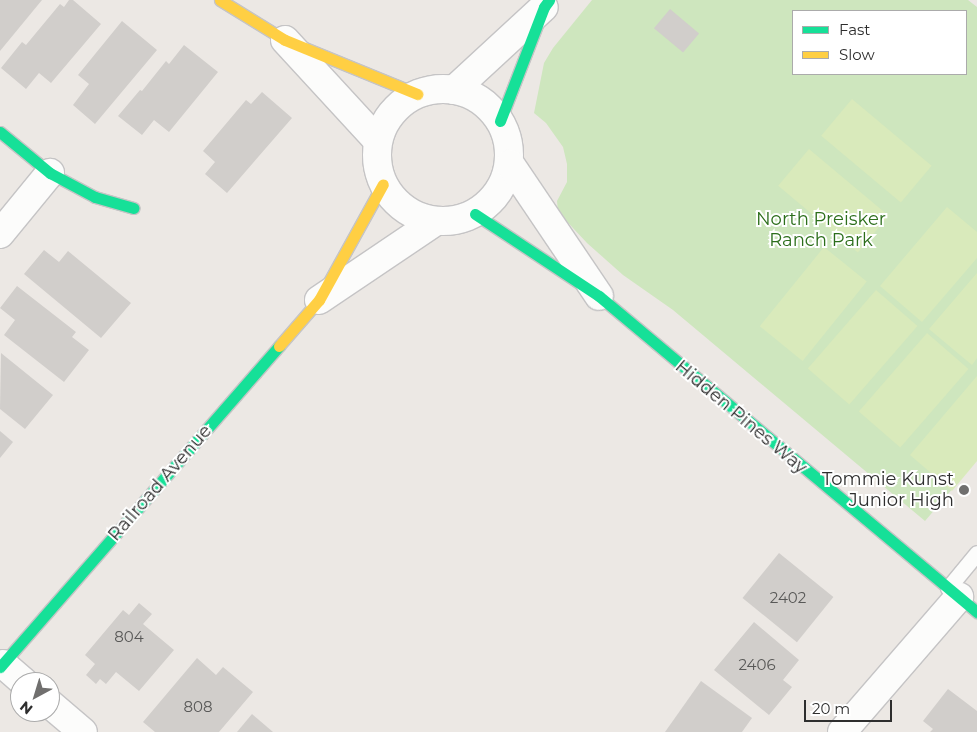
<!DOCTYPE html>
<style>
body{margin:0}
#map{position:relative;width:977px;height:732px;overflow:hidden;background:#ece8e4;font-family:Montserrat,sans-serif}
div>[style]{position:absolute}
.green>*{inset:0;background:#cee6be}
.pitch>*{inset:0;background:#d9eabb;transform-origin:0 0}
.building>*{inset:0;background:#d1cecb;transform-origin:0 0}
.roads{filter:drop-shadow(1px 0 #c5c4c5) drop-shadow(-1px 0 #c5c4c5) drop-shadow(0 1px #c5c4c5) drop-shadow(0 -1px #c5c4c5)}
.lane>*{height:15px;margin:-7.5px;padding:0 7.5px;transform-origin:7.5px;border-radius:7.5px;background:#fcfcfb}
.street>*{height:28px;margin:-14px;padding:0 14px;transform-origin:14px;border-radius:14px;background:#fcfcfb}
.street>.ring{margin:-14px;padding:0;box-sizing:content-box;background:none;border:28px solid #fcfcfb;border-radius:50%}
.fast>*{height:11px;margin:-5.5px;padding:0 5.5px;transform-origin:5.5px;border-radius:5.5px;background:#16e098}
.slow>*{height:11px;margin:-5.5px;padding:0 5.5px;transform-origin:5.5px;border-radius:5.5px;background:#ffcf43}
.dots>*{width:14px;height:14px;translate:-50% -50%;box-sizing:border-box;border:2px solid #fff;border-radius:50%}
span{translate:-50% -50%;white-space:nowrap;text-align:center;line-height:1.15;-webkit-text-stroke:4px #fff;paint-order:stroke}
.number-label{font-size:15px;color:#585857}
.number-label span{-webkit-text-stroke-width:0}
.park-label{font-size:18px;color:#2c6e1b}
.street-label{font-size:18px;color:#2e2e2e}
.poi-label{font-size:18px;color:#2e2e2e}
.right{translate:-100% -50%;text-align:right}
.legend{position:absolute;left:792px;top:10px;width:175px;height:65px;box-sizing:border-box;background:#fff;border:1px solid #ababab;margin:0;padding:6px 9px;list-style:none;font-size:15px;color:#2e2e2e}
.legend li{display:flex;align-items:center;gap:10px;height:25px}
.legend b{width:25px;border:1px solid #ababab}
.north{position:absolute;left:10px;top:672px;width:50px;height:50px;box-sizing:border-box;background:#fff;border:1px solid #ababab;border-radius:50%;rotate:219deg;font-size:14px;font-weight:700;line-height:20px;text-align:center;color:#2e2e2e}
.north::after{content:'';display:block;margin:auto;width:18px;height:22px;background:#706f6e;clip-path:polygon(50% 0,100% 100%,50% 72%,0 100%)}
.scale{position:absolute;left:804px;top:700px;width:88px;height:22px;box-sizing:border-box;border:2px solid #2e2e2e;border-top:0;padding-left:6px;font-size:15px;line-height:18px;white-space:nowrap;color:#2e2e2e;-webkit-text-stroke:4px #fff;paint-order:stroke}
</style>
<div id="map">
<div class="green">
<i style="clip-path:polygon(evenodd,592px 0,968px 0,977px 7px,977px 460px,925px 521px,673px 310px,623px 275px,587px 243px,558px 212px,557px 201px,567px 182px,567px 164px,563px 147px,546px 123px,534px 113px,544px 63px,553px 48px,592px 0,793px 11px,966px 11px,966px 74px,793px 74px,793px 11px)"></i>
</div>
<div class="pitch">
<i style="left:852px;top:99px;width:104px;height:48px;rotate:40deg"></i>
<i style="left:809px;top:149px;width:104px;height:48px;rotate:40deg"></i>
<i style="clip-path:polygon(947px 207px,977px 232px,977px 258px,922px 322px,880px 286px)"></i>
<i style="left:824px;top:247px;width:55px;height:102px;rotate:39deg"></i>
<i style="clip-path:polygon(977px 273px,977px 358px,972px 365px,929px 329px)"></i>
<i style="left:876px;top:290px;width:55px;height:104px;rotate:41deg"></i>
<i style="left:927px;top:333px;width:55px;height:104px;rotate:41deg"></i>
<i style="clip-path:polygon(977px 376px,977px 461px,952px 491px,910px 455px)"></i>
</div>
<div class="building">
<i style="clip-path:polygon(0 0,42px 0,0 51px)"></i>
<i style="clip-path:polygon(69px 0,73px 0,101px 24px,51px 83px,39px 73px,26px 89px,1px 68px,22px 42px,26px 45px,60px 4px,64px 7px)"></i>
<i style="left:670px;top:9px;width:38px;height:25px;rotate:40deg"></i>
<i style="clip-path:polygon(122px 21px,157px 50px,95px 124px,73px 105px,89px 84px,78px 75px)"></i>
<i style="clip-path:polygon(184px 45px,218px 72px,169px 132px,154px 120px,142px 135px,118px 116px,140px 90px,142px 91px,166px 61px,169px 64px)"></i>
<i style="clip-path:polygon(262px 92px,292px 118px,227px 193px,205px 174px,215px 162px,203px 151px,246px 100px,251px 104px)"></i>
<i style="clip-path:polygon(44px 250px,59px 262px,68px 251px,131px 303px,101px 338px,24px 274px)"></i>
<i style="clip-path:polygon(17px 286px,76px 332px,72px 337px,89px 350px,64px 382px,4px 335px,15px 320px,0 308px)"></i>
<i style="clip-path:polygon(1px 353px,53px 395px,25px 429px,0 409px)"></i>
<i style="clip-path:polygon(0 431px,13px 442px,0 458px)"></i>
<i style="left:779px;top:553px;width:70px;height:58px;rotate:39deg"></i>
<i style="clip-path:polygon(139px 603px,152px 614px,143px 624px,174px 650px,139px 691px,116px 672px,106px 684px,100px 679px,96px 684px,86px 675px,95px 664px,85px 655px,123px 610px,129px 615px)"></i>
<i style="clip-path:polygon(754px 622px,799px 660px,783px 680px,792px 687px,769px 715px,714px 670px)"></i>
<i style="clip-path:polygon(197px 658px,216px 675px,223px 667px,253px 692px,219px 732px,155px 732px,143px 722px)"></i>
<i style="clip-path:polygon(701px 681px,752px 718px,742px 732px,665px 732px)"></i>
<i style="clip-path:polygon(948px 689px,977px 711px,977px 732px,930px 732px,933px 729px,923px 721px)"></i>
<i style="clip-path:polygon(252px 714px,273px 732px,237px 732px)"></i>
</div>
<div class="roads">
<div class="lane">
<i style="left:948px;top:588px;width:45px;rotate:-50.4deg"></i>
</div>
<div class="street">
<i style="left:285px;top:40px;width:137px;rotate:47.4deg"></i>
<i class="ring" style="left:377px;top:89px;width:104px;height:104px"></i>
<i style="left:454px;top:90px;width:122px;rotate:-42.7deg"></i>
<i style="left:510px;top:164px;width:159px;rotate:56deg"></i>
<i style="left:0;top:234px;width:79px;rotate:-50.7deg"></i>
<i style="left:319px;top:300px;width:141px;rotate:-34deg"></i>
<i style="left:3px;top:664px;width:28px;rotate:41deg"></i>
<i style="left:50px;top:704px;width:43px;rotate:40.3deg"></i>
<i style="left:842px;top:732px;width:179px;rotate:-49.1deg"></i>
</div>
<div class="fast">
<i style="left:500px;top:121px;width:122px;rotate:-68.9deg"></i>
<i style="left:544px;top:7px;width:9px;rotate:-54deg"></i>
<i style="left:0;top:132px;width:65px;rotate:39.4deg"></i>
<i style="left:50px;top:173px;width:51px;rotate:28.1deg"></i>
<i style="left:95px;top:197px;width:40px;rotate:16deg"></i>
<i style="left:475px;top:214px;width:149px;rotate:33.5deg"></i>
<i style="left:599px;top:296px;width:493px;rotate:39.9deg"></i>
<i style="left:0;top:667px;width:425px;rotate:-49deg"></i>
</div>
<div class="slow">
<i style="left:220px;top:0;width:76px;rotate:31.6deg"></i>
<i style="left:285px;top:40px;width:143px;rotate:22.2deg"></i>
<i style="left:279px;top:346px;width:61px;rotate:-49deg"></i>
<i style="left:319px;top:300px;width:132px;rotate:-61.1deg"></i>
</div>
</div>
<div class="dots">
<i style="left:964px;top:490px;background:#706f6e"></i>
</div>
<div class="number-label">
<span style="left:788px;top:598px">2402</span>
<span style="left:129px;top:637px">804</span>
<span style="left:757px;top:665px">2406</span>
<span style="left:198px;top:707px">808</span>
</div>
<div class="park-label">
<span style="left:821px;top:230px">North Preisker<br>Ranch Park</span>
</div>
<div class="street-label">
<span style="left:741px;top:417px;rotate:40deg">Hidden Pines Way</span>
<span style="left:160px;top:483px;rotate:-49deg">Railroad Avenue</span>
</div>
<div class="poi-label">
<span class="right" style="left:954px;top:490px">Tommie Kunst<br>Junior High</span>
</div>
<ul class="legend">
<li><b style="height:6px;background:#16e098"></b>Fast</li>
<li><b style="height:6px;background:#ffcf43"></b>Slow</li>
</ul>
<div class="north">N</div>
<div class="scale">20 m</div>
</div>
